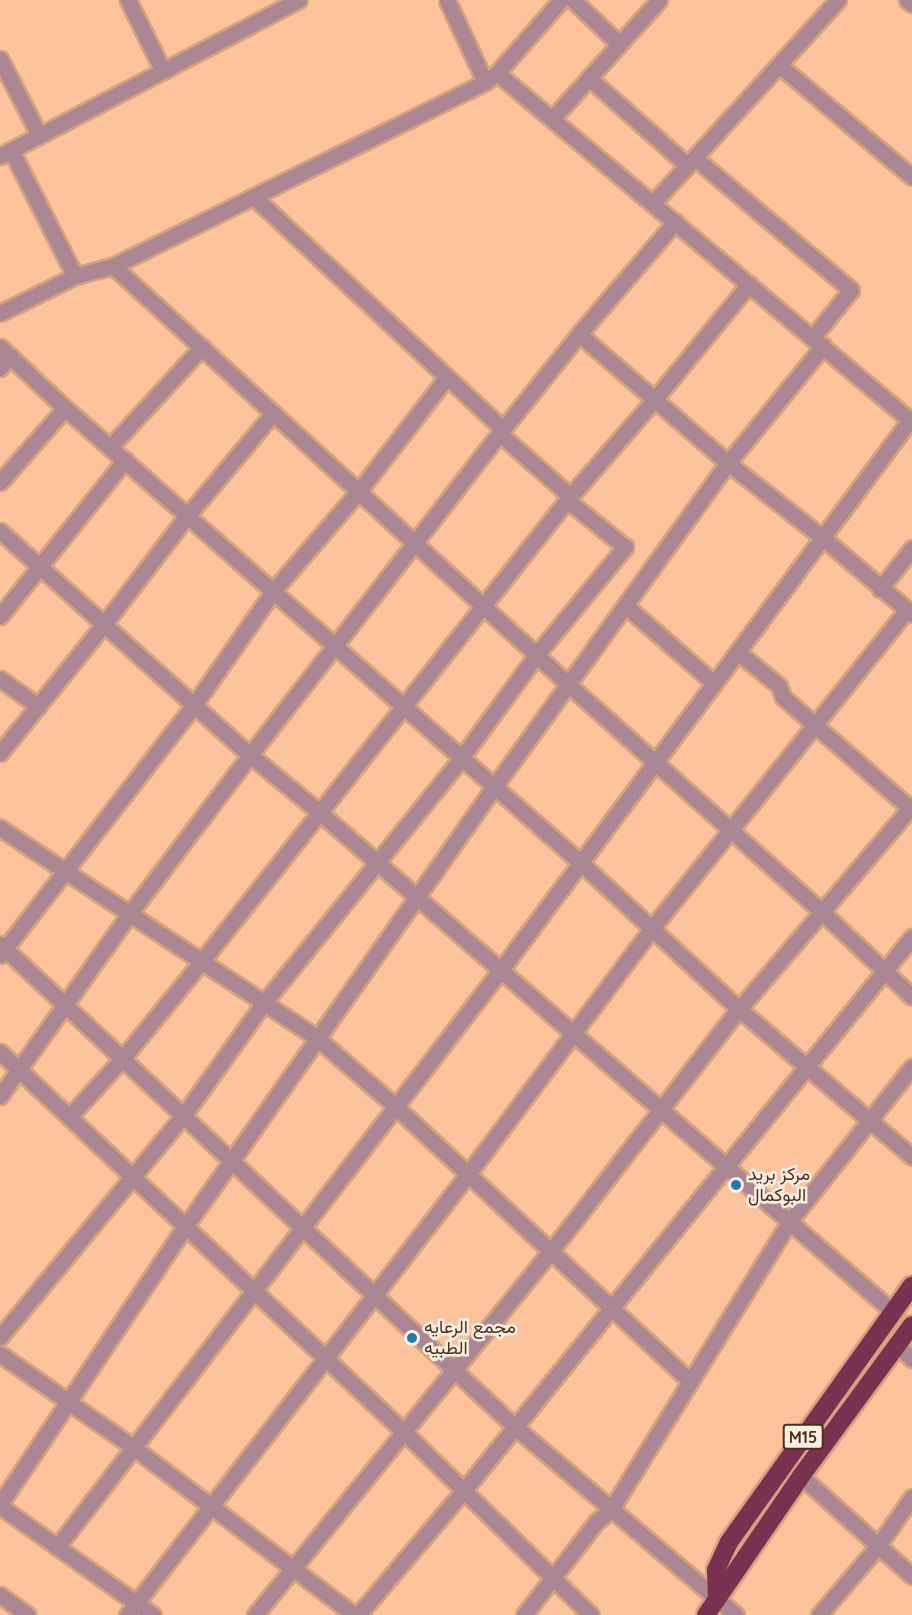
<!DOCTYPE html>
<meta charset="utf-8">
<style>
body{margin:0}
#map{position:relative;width:912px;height:1615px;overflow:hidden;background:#fcc39c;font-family:Quicksand,Vazirmatn,sans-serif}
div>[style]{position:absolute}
.roads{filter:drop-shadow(2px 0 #d5a27f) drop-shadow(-2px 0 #d5a27f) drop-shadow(0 2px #d5a27f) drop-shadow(0 -2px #d5a27f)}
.minor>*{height:15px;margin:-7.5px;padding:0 7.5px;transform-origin:7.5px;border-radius:7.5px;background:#ab8793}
.highway>*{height:18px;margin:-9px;padding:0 9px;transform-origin:9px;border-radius:9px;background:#78314f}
.dots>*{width:16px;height:16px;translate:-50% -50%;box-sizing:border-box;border:3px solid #fdeee5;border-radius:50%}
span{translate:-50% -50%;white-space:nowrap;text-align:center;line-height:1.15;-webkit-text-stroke:5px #fdeee5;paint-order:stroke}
.shield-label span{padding:2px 4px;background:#fdeee5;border:2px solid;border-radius:4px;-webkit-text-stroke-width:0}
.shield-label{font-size:16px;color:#4a2f1a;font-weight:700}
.poi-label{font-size:18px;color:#4a2f1a}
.left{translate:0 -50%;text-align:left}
</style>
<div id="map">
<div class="roads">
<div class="minor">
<i style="left:128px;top:0;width:79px;rotate:63.8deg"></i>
<i style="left:447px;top:0;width:90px;rotate:65.1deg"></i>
<i style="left:573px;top:0;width:64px;rotate:43.7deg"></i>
<i style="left:907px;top:0;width:6px;rotate:39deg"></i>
<i style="left:0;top:59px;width:85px;rotate:62.8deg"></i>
<i style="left:779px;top:65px;width:174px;rotate:40.1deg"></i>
<i style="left:497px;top:73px;width:542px;rotate:40.06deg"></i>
<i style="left:589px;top:78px;width:132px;rotate:41.6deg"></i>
<i style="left:552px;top:119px;width:160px;rotate:-48deg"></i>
<i style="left:11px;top:150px;width:141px;rotate:63.1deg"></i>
<i style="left:0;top:156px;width:337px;rotate:-27.6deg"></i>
<i style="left:695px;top:158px;width:204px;rotate:40.2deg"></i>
<i style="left:851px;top:290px;width:62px;rotate:129.1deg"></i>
<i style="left:254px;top:197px;width:340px;rotate:43deg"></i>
<i style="left:653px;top:203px;width:275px;rotate:-47.7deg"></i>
<i style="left:113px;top:266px;width:619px;rotate:42.58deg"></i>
<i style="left:569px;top:685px;width:341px;rotate:41.9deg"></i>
<i style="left:823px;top:913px;width:122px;rotate:43.3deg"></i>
<i style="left:0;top:313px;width:84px;rotate:-26.3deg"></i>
<i style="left:75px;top:276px;width:39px;rotate:-15deg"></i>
<i style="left:113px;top:266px;width:415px;rotate:-26.3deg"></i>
<i style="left:485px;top:82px;width:15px;rotate:-37deg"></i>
<i style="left:497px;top:73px;width:97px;rotate:-48.8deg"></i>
<i style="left:579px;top:334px;width:197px;rotate:40.9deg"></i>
<i style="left:728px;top:463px;width:121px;rotate:38.3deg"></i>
<i style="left:823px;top:538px;width:117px;rotate:40.5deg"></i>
<i style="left:0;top:347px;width:89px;rotate:43.2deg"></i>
<i style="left:65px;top:408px;width:687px;rotate:41.4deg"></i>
<i style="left:580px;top:862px;width:217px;rotate:42.8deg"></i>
<i style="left:739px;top:1009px;width:228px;rotate:40.5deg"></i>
<i style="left:0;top:368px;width:16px;rotate:-50deg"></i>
<i style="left:499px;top:433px;width:95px;rotate:41.6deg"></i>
<i style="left:110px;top:447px;width:136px;rotate:-47.4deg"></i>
<i style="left:0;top:482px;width:98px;rotate:-48.7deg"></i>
<i style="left:0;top:531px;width:336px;rotate:41.9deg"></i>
<i style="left:250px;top:755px;width:88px;rotate:39.5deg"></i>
<i style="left:318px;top:811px;width:761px;rotate:41.06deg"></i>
<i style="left:880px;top:589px;width:52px;rotate:-52deg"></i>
<i style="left:626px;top:606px;width:117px;rotate:41.2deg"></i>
<i style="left:0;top:616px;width:200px;rotate:-51.3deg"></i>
<i style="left:739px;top:653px;width:52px;rotate:39.5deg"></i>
<i style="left:779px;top:686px;width:12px;rotate:70deg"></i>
<i style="left:783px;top:697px;width:171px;rotate:41.2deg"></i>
<i style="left:0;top:679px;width:47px;rotate:35.4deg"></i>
<i style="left:0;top:753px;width:166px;rotate:-51.1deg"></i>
<i style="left:104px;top:624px;width:136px;rotate:-52.5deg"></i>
<i style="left:187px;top:516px;width:134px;rotate:-50.1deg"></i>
<i style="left:0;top:828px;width:380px;rotate:33.5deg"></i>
<i style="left:317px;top:1038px;width:105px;rotate:41.1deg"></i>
<i style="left:396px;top:1107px;width:402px;rotate:43deg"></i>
<i style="left:0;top:944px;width:706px;rotate:43.16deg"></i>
<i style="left:515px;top:1427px;width:290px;rotate:40.4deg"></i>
<i style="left:0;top:955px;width:316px;rotate:-52.2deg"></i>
<i style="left:194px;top:705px;width:140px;rotate:-55.2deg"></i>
<i style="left:274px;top:590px;width:129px;rotate:-49.4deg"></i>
<i style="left:358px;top:492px;width:145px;rotate:-52.3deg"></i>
<i style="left:0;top:1052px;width:555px;rotate:43.25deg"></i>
<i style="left:404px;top:1432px;width:262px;rotate:44.4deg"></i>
<i style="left:0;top:1096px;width:224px;rotate:-54.6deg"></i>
<i style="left:130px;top:913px;width:198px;rotate:-52.8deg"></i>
<i style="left:250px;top:755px;width:413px;rotate:-52.2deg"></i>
<i style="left:503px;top:429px;width:122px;rotate:-51.3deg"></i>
<i style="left:579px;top:334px;width:148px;rotate:-49.4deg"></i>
<i style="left:69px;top:1117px;width:79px;rotate:-47.6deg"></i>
<i style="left:122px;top:1059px;width:125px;rotate:-50.8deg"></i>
<i style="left:201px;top:962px;width:589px;rotate:-51.61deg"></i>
<i style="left:567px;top:500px;width:133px;rotate:-49deg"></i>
<i style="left:654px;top:400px;width:150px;rotate:-50.7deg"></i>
<i style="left:0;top:1337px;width:287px;rotate:-50.4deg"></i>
<i style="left:183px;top:1116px;width:138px;rotate:-54.5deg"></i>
<i style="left:263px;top:1004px;width:317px;rotate:-51.1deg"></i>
<i style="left:462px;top:757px;width:127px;rotate:-53.9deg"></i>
<i style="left:537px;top:654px;width:139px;rotate:-50.6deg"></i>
<i style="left:625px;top:547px;width:75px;rotate:-141deg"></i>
<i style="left:897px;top:1345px;width:21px;rotate:43deg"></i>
<i style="left:0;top:1354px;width:162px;rotate:35deg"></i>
<i style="left:133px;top:1447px;width:278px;rotate:37.2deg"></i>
<i style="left:801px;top:1476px;width:149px;rotate:42deg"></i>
<i style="left:0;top:1504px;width:333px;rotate:-56.3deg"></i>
<i style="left:185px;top:1227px;width:538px;rotate:-54.92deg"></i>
<i style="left:494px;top:787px;width:400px;rotate:-54.2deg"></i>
<i style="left:728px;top:463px;width:151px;rotate:-50.9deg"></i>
<i style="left:0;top:1506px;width:188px;rotate:35.5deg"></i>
<i style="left:57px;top:1547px;width:727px;rotate:-52.44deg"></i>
<i style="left:500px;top:971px;width:687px;rotate:-53.35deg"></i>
<i style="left:0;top:1595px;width:34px;rotate:36deg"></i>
<i style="left:127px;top:1615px;width:557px;rotate:-52.29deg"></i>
<i style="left:468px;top:1174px;width:307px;rotate:-53.2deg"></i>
<i style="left:652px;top:928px;width:408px;rotate:-51.3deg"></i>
<i style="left:255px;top:1615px;width:469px;rotate:-50.9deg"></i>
<i style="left:551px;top:1251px;width:306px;rotate:-52.2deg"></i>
<i style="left:739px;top:1009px;width:267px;rotate:-49.6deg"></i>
<i style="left:358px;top:1615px;width:164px;rotate:-49.7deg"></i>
<i style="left:464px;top:1490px;width:712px;rotate:-50.99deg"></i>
<i style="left:524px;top:1615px;width:119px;rotate:-52.2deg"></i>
<i style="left:597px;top:1521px;width:16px;rotate:-38deg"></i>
<i style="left:610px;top:1511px;width:340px;rotate:-58.2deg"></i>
<i style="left:789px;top:1222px;width:198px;rotate:-51.6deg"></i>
<i style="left:819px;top:1615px;width:89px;rotate:-49.5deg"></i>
<i style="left:877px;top:1547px;width:61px;rotate:-55deg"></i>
</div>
<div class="highway">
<i style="left:717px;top:1599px;width:29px;rotate:-92deg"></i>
<i style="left:716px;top:1570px;width:31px;rotate:-65deg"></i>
<i style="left:729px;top:1542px;width:315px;rotate:-54.5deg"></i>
<i style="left:706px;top:1615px;width:168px;rotate:-55.6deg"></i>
<i style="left:801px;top:1476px;width:187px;rotate:-53.7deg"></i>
</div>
</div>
<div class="dots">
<i style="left:736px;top:1185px;background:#217ba9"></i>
<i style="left:412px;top:1338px;background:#217ba9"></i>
</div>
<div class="shield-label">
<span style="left:803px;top:1437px">M15</span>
</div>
<div class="poi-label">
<span class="left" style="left:748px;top:1185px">مركز بريد<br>البوكمال</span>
<span class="left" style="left:424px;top:1338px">مجمع الرعايه<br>الطبيه</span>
</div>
</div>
